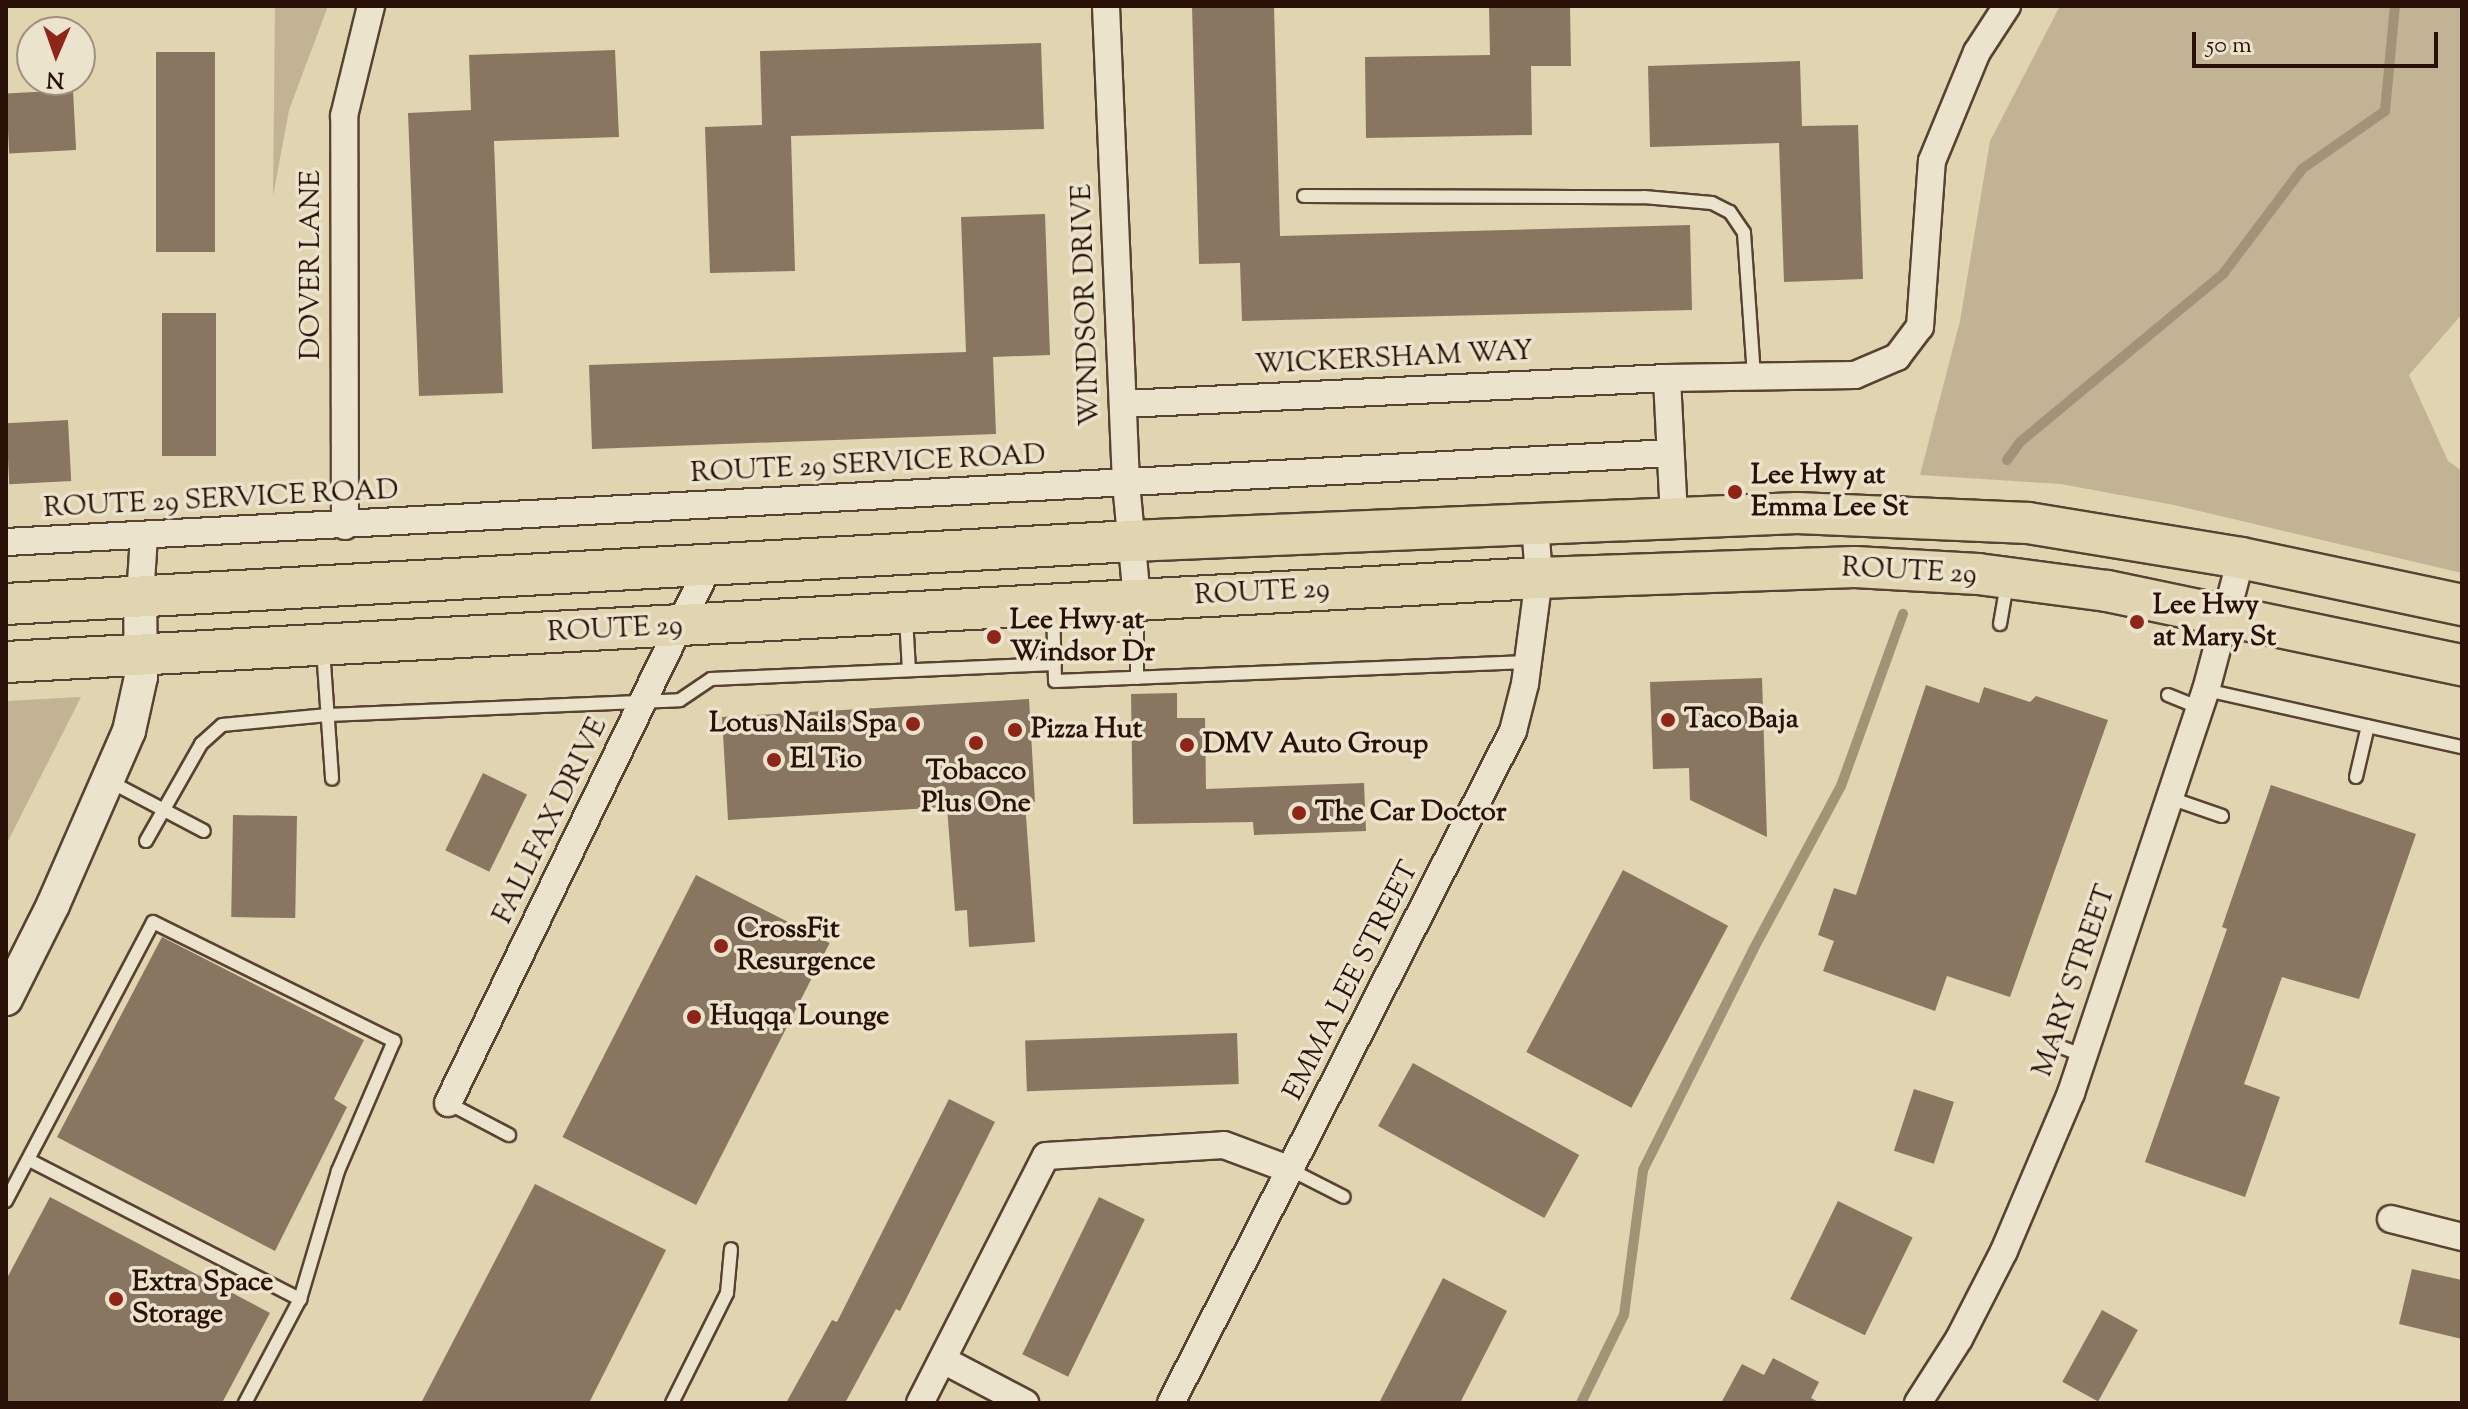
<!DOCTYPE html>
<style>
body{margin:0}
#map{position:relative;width:2468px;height:1409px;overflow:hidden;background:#e0d4b1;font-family:"Sorts Mill Goudy",serif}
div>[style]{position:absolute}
.green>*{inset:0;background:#c1b394}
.stream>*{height:10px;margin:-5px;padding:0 5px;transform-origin:5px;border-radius:5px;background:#a29278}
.building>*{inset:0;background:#897660;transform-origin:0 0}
.roads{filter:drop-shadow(2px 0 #584232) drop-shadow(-2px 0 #584232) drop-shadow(0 2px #584232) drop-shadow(0 -2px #584232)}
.service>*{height:12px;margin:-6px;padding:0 6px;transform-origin:6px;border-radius:6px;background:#ebe3cc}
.minor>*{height:26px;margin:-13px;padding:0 13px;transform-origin:13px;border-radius:13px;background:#ebe3cc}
.tertiary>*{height:32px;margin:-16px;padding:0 16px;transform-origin:16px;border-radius:16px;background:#ebe3cc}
.primary>*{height:40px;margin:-20px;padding:0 20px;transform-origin:20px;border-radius:20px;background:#e0d4b1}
.dots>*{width:22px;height:22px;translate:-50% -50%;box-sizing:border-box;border:4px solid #ebe3cc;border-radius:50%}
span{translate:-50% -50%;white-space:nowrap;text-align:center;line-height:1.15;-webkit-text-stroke:7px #ebe3cc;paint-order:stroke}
.street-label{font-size:28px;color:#2a1108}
.poi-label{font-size:28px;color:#2a1108;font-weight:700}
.left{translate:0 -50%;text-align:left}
.right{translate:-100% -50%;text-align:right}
.frame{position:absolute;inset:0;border:8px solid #2a1108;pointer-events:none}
.north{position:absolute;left:16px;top:16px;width:80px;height:80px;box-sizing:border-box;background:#ebe3cc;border:2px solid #9e8f7e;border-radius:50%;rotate:182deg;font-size:22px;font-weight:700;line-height:32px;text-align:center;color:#2a1108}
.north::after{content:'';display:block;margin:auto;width:28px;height:36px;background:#8f2418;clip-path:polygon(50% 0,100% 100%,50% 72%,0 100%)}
.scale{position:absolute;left:2192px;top:32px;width:246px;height:36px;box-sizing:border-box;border:4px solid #2a1108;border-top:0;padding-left:10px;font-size:24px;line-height:28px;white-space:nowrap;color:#2a1108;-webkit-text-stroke:6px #ebe3cc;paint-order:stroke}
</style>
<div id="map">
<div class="green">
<i style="clip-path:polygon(275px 6px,328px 6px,289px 110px,273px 196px)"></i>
<i style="clip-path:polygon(2060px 6px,2462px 6px,2462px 314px,2409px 375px,2448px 461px,2462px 471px,2462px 573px,2174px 505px,2061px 484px,1920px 475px,1960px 321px,1990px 141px)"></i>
<i style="clip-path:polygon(81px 697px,6px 845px,6px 701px)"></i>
</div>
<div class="stream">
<i style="left:2007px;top:460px;width:22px;rotate:-54deg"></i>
<i style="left:2020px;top:442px;width:264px;rotate:-39.6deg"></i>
<i style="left:2223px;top:274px;width:131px;rotate:-53deg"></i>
<i style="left:2302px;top:169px;width:101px;rotate:-34.9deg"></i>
<i style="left:2385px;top:111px;width:105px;rotate:-84.6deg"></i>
<i style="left:1581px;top:1403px;width:98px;rotate:-64deg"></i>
<i style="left:1624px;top:1315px;width:146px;rotate:-82.5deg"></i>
<i style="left:1643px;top:1170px;width:246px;rotate:-63.4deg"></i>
<i style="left:1753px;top:950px;width:186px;rotate:-61.8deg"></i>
<i style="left:1841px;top:786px;width:183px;rotate:-70.2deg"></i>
</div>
<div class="building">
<i style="clip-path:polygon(1192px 6px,1274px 6px,1280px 236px,1690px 225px,1692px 310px,1242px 321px,1240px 263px,1199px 264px)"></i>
<i style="clip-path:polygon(1489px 6px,1570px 6px,1571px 66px,1531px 66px,1532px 135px,1366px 138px,1365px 57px,1490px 55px)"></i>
<i style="clip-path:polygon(1041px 43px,1044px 129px,791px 136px,795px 271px,710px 273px,705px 127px,762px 125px,760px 51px)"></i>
<i style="clip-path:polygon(615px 50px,619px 137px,494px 141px,503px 393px,419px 396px,408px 113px,471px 110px,469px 55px)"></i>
<i style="left:156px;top:52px;width:59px;height:200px"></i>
<i style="clip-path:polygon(1800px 61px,1802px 126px,1858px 125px,1863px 279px,1784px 282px,1779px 143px,1650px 147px,1648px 66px)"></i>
<i style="left:73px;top:90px;width:60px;height:67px;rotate:87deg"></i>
<i style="clip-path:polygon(1045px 214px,1050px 355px,993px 357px,996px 434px,592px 449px,589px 365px,966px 352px,961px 217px)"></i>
<i style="left:162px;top:313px;width:54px;height:143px"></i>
<i style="left:68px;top:420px;width:61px;height:62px;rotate:87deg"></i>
<i style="clip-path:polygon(1762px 678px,1767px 837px,1690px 800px,1689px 768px,1653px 769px,1650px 682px)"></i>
<i style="clip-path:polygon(1926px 685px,1979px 703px,1984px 687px,2030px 702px,2036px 696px,2108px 720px,2010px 997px,1947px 976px,1935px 1011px,1823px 971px,1834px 941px,1818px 935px,1834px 888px,1856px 895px)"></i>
<i style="clip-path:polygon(1177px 693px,1177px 718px,1205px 718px,1206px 789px,1364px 783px,1366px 831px,1254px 835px,1253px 822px,1133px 824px,1131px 694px)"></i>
<i style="clip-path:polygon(1029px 699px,1035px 802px,1025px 802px,1035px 942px,969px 947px,967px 910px,955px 911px,947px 807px,728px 820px,722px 717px)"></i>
<i style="left:483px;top:773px;width:49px;height:86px;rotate:26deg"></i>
<i style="clip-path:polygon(2271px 785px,2416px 834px,2359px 999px,2282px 977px,2244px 1084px,2280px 1097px,2245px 1197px,2145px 1162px,2227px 929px,2222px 927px)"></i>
<i style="left:233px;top:815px;width:64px;height:102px;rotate:1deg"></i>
<i style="left:1623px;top:870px;width:119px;height:206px;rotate:28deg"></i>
<i style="left:696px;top:875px;width:150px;height:294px;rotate:27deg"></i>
<i style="clip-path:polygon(162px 937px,364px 1040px,334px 1099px,347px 1107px,275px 1251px,57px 1137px)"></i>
<i style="left:1237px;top:1033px;width:51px;height:212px;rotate:88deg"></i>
<i style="left:1413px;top:1063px;width:190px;height:72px;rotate:29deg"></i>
<i style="left:1914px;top:1089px;width:42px;height:65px;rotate:18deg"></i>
<i style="clip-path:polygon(949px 1099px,995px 1122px,900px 1311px,896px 1309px,845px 1403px,786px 1403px,832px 1320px,837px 1322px)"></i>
<i style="clip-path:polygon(535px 1184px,666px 1250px,589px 1403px,421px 1403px)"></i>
<i style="clip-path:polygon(50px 1197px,270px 1313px,222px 1403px,6px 1403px,6px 1280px)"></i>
<i style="left:1099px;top:1197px;width:51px;height:175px;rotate:26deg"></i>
<i style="left:1838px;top:1201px;width:83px;height:109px;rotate:26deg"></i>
<i style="clip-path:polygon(2412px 1269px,2462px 1280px,2462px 1339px,2399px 1324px)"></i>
<i style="clip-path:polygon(1443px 1278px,1507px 1311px,1460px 1403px,1379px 1403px)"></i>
<i style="left:2102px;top:1310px;width:41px;height:82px;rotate:29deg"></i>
<i style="clip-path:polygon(1773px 1358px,1819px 1382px,1811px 1398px,1821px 1403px,1721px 1403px,1742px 1364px,1764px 1375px)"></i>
</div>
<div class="roads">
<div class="service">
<i style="left:1304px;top:196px;width:340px;rotate:0.2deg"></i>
<i style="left:1644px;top:197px;width:68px;rotate:5deg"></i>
<i style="left:1712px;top:203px;width:20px;rotate:27deg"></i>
<i style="left:1730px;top:212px;width:25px;rotate:56deg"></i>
<i style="left:1744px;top:233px;width:144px;rotate:86deg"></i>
<i style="left:1053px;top:608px;width:73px;rotate:88.4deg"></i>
<i style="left:1055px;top:681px;width:473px;rotate:-2.3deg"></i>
<i style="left:906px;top:617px;width:53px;rotate:86.8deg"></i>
<i style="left:2000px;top:624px;width:41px;rotate:-80.1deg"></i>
<i style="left:323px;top:649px;width:130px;rotate:86deg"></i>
<i style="left:1137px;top:678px;width:73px;rotate:-90deg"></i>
<i style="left:2206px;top:690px;width:262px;rotate:12.6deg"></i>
<i style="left:2168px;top:695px;width:35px;rotate:22deg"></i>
<i style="left:2356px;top:777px;width:52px;rotate:-76.8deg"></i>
<i style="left:109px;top:781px;width:107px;rotate:27.8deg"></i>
<i style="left:2170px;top:798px;width:55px;rotate:19.1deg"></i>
<i style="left:146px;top:841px;width:112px;rotate:-60.4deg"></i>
<i style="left:201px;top:744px;width:28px;rotate:-42deg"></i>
<i style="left:222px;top:725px;width:106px;rotate:-5.4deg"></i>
<i style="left:328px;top:715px;width:352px;rotate:-2.4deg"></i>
<i style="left:680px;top:700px;width:37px;rotate:-34deg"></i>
<i style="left:711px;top:679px;width:344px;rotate:-2.5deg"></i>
<i style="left:2061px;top:1047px;width:25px;rotate:21deg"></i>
<i style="left:448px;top:1103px;width:69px;rotate:27.7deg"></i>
<i style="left:29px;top:1160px;width:305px;rotate:27.2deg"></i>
<i style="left:1291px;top:1170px;width:59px;rotate:27deg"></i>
<i style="left:6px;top:1201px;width:315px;rotate:-62.2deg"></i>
<i style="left:153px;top:922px;width:269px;rotate:26.3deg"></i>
<i style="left:394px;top:1041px;width:142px;rotate:113.3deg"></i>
<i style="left:338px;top:1171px;width:134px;rotate:106.5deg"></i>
<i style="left:300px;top:1299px;width:118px;rotate:117.9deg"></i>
<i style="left:672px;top:1403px;width:123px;rotate:-63.4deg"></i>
<i style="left:727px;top:1293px;width:44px;rotate:-84.8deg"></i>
</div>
<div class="minor">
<i style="left:1106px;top:6px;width:477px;rotate:87.6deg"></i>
<i style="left:1126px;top:483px;width:118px;rotate:84.6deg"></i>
<i style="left:1124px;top:404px;width:544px;rotate:-2.74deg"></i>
<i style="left:1674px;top:517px;width:139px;rotate:-92.9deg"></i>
<i style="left:1667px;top:378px;width:188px;rotate:-0.9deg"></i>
<i style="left:1855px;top:375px;width:46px;rotate:-23.2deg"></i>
<i style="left:1897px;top:357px;width:38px;rotate:-53deg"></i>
<i style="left:1920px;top:327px;width:166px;rotate:-85.9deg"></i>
<i style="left:1932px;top:161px;width:118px;rotate:-67.6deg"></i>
<i style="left:1977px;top:52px;width:55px;rotate:-56.9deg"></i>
<i style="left:345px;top:526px;width:410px;rotate:-90.1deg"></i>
<i style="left:344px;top:116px;width:113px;rotate:-76.2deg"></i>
<i style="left:6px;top:542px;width:1665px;rotate:-3.06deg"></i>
<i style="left:140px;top:597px;width:61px;rotate:-86.2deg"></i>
<i style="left:448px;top:1103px;width:598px;rotate:-64.12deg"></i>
<i style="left:2391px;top:1219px;width:73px;rotate:14.2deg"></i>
<i style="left:943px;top:1360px;width:93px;rotate:27.7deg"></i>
<i style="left:920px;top:1403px;width:277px;rotate:-63deg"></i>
<i style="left:1046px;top:1156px;width:178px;rotate:-3.5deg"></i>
<i style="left:1224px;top:1145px;width:72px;rotate:20.5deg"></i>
<i style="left:1171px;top:1403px;width:754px;rotate:-63.03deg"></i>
<i style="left:1513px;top:731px;width:49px;rotate:-75.7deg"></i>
<i style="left:1525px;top:684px;width:107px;rotate:-82.5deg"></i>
<i style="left:1539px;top:578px;width:55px;rotate:-94.2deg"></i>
<i style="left:1918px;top:1403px;width:76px;rotate:-57.4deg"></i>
<i style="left:1959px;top:1339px;width:99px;rotate:-62.9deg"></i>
<i style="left:2004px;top:1251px;width:172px;rotate:-67deg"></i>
<i style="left:2071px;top:1093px;width:425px;rotate:-71.5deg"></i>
<i style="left:2206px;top:690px;width:137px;rotate:-75.1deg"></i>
</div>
<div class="tertiary">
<i style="left:6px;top:999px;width:105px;rotate:-63.4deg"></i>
<i style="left:53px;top:905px;width:190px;rotate:-66.4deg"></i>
<i style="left:129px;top:731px;width:55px;rotate:-77.5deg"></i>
<i style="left:141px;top:677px;width:80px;rotate:-90.7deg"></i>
</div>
<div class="primary">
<i style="left:6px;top:604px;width:1128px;rotate:-3.2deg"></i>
<i style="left:1132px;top:541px;width:666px;rotate:-2.41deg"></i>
<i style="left:1797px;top:513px;width:231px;rotate:2.5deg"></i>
<i style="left:2028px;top:523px;width:216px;rotate:9.3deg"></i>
<i style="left:2241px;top:558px;width:226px;rotate:12deg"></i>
<i style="left:6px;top:662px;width:1535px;rotate:-3.14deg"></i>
<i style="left:1539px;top:578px;width:316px;rotate:-2deg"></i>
<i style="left:1855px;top:567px;width:123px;rotate:3.3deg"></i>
<i style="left:1978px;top:574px;width:130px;rotate:7.5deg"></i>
<i style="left:2107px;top:591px;width:363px;rotate:11.8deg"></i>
</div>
</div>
<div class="dots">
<i style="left:1735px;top:492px;background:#8f2418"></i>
<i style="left:2137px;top:622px;background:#8f2418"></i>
<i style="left:994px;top:637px;background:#8f2418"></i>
<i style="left:1668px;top:720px;background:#8f2418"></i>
<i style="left:913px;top:724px;background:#8f2418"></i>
<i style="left:1015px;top:730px;background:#8f2418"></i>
<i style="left:976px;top:743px;background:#8f2418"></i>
<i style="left:1187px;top:745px;background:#8f2418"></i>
<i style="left:774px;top:760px;background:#8f2418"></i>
<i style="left:1299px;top:813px;background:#8f2418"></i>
<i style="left:721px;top:946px;background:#8f2418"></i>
<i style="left:694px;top:1017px;background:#8f2418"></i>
<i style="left:116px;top:1299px;background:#8f2418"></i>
</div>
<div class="street-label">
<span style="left:312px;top:265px;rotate:-90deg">DOVER LANE</span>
<span style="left:1087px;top:305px;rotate:-92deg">WINDSOR DRIVE</span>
<span style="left:1394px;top:359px;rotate:-3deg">WICKERSHAM WAY</span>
<span style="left:868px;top:465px;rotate:-3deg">ROUTE 29 SERVICE ROAD</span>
<span style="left:221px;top:500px;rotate:-3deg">ROUTE 29 SERVICE ROAD</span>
<span style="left:1909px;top:572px;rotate:3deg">ROUTE 29</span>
<span style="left:1262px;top:593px;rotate:-3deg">ROUTE 29</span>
<span style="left:615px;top:630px;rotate:-3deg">ROUTE 29</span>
<span style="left:551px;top:821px;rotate:-64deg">FALLFAX DRIVE</span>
<span style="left:1352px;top:981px;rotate:-63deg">EMMA LEE STREET</span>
<span style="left:2075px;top:981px;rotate:-71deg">MARY STREET</span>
</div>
<div class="poi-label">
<span class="left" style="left:1751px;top:492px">Lee Hwy at<br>Emma Lee St</span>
<span class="left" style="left:2153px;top:622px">Lee Hwy<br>at Mary St</span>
<span class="left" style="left:1010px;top:637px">Lee Hwy at<br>Windsor Dr</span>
<span class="left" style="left:1684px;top:720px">Taco Baja</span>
<span class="right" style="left:897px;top:724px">Lotus Nails Spa</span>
<span class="left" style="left:1031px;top:730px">Pizza Hut</span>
<span class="left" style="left:1203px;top:745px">DMV Auto Group</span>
<span class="left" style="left:790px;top:760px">El Tio</span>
<span style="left:976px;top:788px">Tobacco<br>Plus One</span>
<span class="left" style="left:1315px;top:813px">The Car Doctor</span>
<span class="left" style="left:737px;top:946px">CrossFit<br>Resurgence</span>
<span class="left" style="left:710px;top:1017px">Huqqa Lounge</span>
<span class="left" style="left:132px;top:1299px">Extra Space<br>Storage</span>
</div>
<div class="frame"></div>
<div class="north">N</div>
<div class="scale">50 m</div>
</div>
